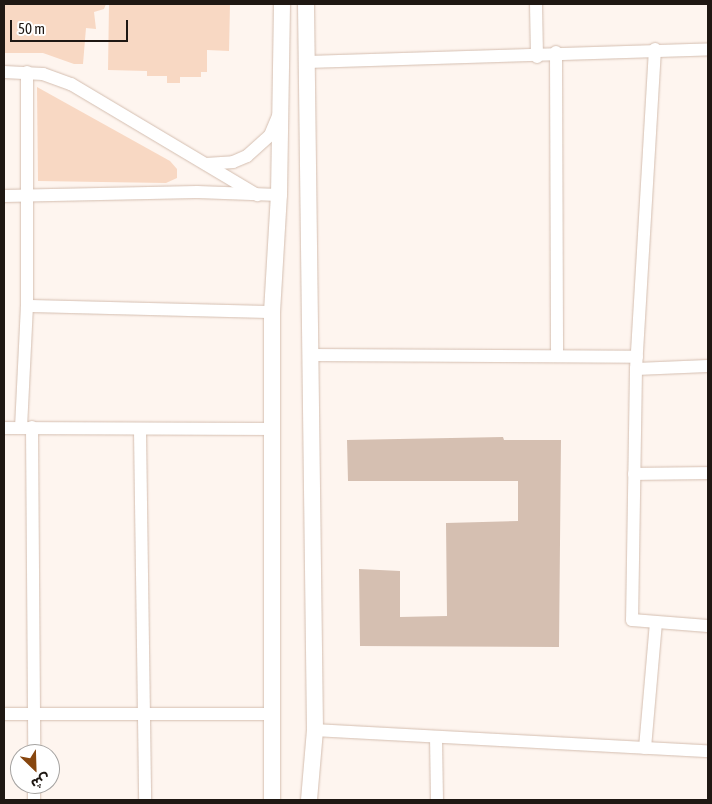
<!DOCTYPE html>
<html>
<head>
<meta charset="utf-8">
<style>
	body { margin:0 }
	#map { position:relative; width:712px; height:804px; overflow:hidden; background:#fef5ef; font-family:"Asap Condensed","Noto Sans Arabic",sans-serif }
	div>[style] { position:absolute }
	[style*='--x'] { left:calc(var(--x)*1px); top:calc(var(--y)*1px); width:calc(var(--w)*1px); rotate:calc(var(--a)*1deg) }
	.green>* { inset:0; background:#f8d8c3 }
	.building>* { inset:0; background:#d5bfb1 }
	.roads { filter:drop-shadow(0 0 1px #d4beb0) drop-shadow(0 0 1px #d4beb0) }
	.minor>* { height:12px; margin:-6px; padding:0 6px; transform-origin:6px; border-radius:6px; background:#fff }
	.tertiary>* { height:16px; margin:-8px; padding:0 8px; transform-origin:8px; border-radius:8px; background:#fff }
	span { translate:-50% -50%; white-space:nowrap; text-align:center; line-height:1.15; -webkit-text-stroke:4px #fff; paint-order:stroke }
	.frame { position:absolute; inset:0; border:5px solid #1f1813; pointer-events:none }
	.north { position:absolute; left:10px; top:744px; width:50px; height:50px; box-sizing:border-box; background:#fff; border:1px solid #a5a3a1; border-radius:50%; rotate:156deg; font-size:14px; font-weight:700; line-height:20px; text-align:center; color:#1f1813 }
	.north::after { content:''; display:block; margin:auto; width:18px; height:22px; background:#87460f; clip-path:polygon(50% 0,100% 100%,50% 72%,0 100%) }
	.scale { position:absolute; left:10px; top:20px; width:118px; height:22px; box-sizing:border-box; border:2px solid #1f1813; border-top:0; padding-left:6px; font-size:15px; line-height:18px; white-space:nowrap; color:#1f1813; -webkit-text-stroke:4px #fff; paint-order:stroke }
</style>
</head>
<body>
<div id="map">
	<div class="green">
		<i style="clip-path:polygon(4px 4px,106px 4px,104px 9px,94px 12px,96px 29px,86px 28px,83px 64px,74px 64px,43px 53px,4px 53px)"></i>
		<i style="clip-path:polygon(109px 4px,230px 4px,229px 51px,207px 50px,207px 72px,201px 72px,201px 77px,180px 77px,180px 83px,167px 83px,167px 76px,147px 76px,147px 71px,108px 70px)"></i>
		<i style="clip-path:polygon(37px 87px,170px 161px,177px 169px,177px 178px,166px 183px,38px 181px)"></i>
	</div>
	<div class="building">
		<i style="clip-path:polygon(503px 437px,504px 440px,561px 440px,559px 647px,360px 646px,359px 569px,400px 571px,400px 617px,447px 616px,446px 523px,518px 521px,518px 481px,348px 481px,347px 440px)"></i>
	</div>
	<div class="roads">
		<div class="minor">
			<i style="--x:536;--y:4;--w:53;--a:88.9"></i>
			<i style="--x:655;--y:49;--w:321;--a:93.4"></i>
			<i style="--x:636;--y:369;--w:251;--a:90.9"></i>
			<i style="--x:632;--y:620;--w:76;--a:4.5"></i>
			<i style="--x:556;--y:52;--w:303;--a:89.8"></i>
			<i style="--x:305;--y:62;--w:403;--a:-1.8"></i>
			<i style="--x:4;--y:72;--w:39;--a:3"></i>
			<i style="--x:43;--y:74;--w:30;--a:20"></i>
			<i style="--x:71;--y:84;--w:217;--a:30.8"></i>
			<i style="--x:206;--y:164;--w:27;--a:-4"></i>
			<i style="--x:233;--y:162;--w:15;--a:-23"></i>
			<i style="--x:247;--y:156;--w:31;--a:-42"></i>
			<i style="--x:270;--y:135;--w:21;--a:-67"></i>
			<i style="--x:4;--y:196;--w:193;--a:-1.2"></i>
			<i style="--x:197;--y:192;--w:82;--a:2.1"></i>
			<i style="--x:27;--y:306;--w:245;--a:1.4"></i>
			<i style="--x:309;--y:355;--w:328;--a:0.3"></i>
			<i style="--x:636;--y:369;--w:72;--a:-2.4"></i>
			<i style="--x:32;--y:427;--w:327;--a:89.6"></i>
			<i style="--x:4;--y:428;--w:268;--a:0.2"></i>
			<i style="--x:21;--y:428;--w:122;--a:-87.2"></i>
			<i style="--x:27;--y:306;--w:234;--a:-90"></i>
			<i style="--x:140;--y:431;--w:369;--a:89.2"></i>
			<i style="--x:634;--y:474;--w:74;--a:-0.8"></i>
			<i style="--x:4;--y:714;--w:268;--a:0"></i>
			<i style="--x:315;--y:730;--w:394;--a:3.1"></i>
			<i style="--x:436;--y:737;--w:63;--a:89.1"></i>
			<i style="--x:645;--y:748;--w:125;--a:-85"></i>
			<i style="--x:34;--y:800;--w:16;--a:-90"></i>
		</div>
		<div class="tertiary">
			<i style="--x:306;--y:4;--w:726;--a:89.29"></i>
			<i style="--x:315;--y:730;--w:70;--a:94.9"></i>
			<i style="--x:272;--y:800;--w:488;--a:-90"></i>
			<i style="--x:272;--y:312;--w:117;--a:-86.6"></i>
			<i style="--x:279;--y:195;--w:191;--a:-89.1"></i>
		</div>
	</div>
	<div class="frame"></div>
	<div class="north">ش</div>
	<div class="scale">50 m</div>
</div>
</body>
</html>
